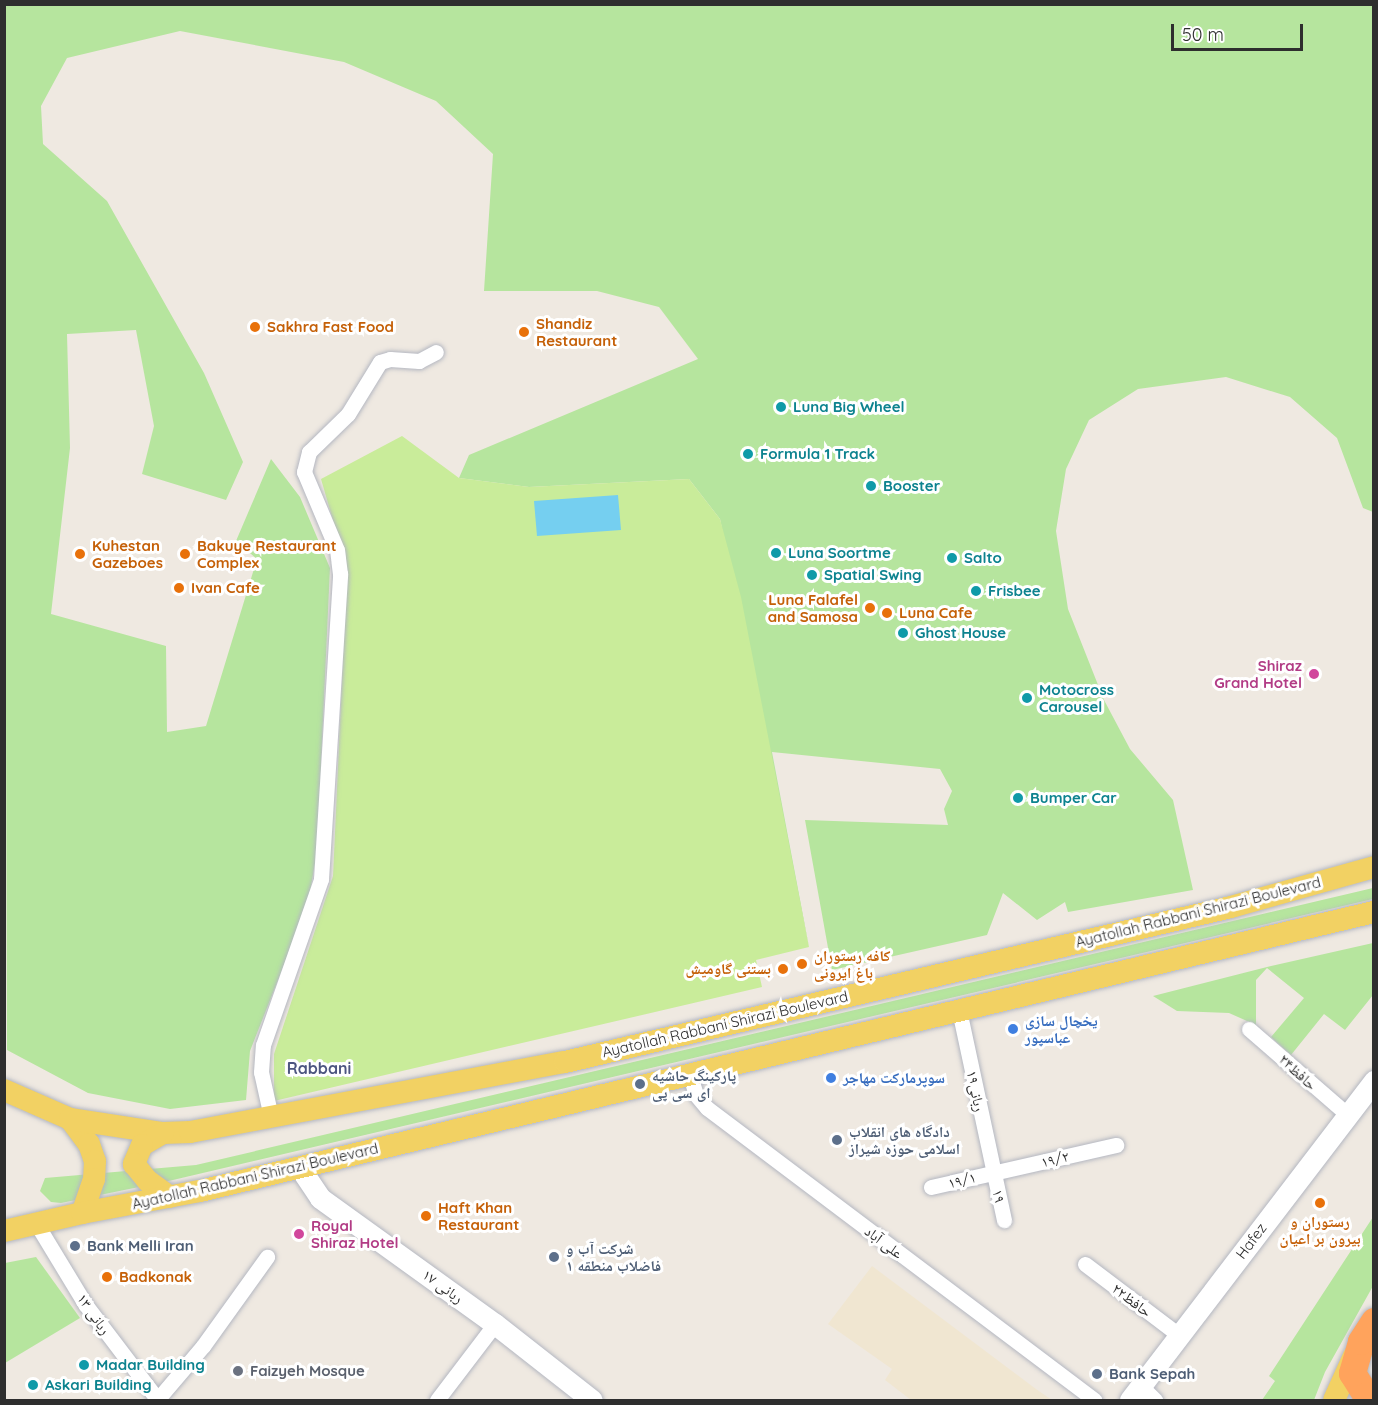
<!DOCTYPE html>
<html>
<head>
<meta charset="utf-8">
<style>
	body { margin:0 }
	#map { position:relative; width:1378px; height:1405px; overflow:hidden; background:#efe9e1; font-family:Quicksand,"Noto Naskh Arabic",sans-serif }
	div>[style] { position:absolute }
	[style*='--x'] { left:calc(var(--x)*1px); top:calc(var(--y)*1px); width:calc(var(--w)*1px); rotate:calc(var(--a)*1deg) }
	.education>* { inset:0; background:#f0e6d1 }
	.green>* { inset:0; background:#b6e59e }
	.pitch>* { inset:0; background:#c9ec9a }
	.water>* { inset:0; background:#75cff0 }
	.roads { filter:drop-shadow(0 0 2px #b4b7c1) drop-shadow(0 0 2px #b4b7c1) }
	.street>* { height:15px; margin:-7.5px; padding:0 7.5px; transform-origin:7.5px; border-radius:7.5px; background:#fff }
	.secondary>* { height:21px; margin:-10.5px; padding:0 10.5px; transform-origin:10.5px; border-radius:10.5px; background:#fff }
	.primary>* { height:22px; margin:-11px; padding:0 11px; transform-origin:11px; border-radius:11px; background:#f2d163 }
	.highway>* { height:27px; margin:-13.5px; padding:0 13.5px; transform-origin:13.5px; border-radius:13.5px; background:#ffa35c }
	.dots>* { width:16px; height:16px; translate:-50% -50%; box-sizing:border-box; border:3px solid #fff; border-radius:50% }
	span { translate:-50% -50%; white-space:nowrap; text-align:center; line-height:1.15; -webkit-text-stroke:6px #fff; paint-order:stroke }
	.food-label { font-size:15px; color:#c56008; font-weight:700 }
	.left { translate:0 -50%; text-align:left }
	.right { translate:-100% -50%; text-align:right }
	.culture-label { font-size:15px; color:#0d838f; font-weight:700 }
	.hotel-label { font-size:15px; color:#b23c85; font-weight:700 }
	.street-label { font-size:15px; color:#2e2e2e }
	.shop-label { font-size:15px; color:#366cbe; font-weight:700 }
	.service-label { font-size:15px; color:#4e5e75; font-weight:700 }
	.worship-label { font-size:15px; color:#5b616d; font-weight:700 }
	.neighbourhood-label { font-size:16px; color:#4d5680; font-weight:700 }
	.frame { position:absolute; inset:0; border:6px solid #2e2e2e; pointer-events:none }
	.scale { position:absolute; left:1171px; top:24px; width:132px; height:27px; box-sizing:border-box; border:3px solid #2e2e2e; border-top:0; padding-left:8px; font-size:18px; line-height:21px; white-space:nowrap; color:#2e2e2e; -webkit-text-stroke:4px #fff; paint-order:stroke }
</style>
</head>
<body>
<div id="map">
	<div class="education">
		<i style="clip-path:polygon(872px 1266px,1036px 1389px,1052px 1400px,911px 1400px,885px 1380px,892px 1369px,828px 1324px)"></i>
	</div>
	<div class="green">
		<i style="clip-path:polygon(4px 5px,1373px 5px,1373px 512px,1363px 508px,1337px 438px,1290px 397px,1226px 377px,1138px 389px,1089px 420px,1066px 469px,1056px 531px,1068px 609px,1104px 700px,1130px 749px,1173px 800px,1193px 890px,1068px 912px,1065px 902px,1037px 920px,1003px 893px,987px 935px,832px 970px,805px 820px,948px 825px,944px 809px,952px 791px,940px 769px,772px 752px,809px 947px,720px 519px,689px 479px,529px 487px,459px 478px,469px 455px,698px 359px,659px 307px,597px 291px,484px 291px,493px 154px,436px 101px,344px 62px,180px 31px,67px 58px,41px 106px,43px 144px,107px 201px,204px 373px,243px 462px,226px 500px,142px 474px,154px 426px,136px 330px,67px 334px,70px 448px,51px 614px,166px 646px,167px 732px,206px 726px,257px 559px,236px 541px,271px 459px,300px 497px,330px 568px,317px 851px,308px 904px,250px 1051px,246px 1100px,170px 1109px,88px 1093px,7px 1050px)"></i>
		<i style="clip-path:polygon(1373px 888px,1373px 899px,173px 1180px,61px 1203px,51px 1202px,40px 1191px,45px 1178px,196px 1165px)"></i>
		<i style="clip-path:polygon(1373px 943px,1373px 995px,1345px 1030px,1324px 1014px,1291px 1055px,1271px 1037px,1304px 998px,1267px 968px,1256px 980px,1256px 1025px,1229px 1013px,1177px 1011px,1153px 996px,1267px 967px)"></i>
		<i style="clip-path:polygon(1373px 1217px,1373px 1286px,1325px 1372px,1314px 1400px,1262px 1400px,1275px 1381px,1269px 1376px)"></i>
		<i style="clip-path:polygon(36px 1257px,80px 1318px,5px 1363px,5px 1263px)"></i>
	</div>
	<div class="pitch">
		<i style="clip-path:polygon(402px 436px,459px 478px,529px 487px,689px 479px,720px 519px,741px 597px,809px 947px,756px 960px,762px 987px,274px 1101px,274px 1054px,333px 876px,347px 569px,321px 479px)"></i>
	</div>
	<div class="water">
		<i style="clip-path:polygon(618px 495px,621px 530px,537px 536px,534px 501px)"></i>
	</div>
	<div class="roads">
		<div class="street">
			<i style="--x:959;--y:1010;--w:215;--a:77.9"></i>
			<i style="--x:1249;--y:1029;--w:131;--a:41"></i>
			<i style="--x:689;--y:1072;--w:24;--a:73"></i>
			<i style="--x:696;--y:1095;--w:17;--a:50"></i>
			<i style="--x:707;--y:1108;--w:485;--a:37"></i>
			<i style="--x:271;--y:1117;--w:46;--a:-102.5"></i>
			<i style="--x:261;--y:1072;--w:27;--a:-86"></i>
			<i style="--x:263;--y:1045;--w:176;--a:-70.7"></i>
			<i style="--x:321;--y:879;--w:306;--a:-86.4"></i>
			<i style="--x:340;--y:574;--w:24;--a:-97"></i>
			<i style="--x:337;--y:550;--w:85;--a:-112.9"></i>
			<i style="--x:304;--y:472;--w:21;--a:-76"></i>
			<i style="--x:309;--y:452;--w:54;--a:-44.3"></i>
			<i style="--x:348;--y:414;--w:61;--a:-58.4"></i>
			<i style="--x:380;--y:362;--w:10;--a:-17"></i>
			<i style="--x:390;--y:359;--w:29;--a:4"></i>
			<i style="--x:419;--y:361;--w:19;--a:-28"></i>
			<i style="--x:931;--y:1187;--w:190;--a:-12.8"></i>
			<i style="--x:36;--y:1223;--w:95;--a:58.8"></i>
			<i style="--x:85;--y:1304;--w:121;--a:52.8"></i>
			<i style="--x:1085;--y:1264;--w:118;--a:37.1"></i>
			<i style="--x:1141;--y:1386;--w:20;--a:45"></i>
			<i style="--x:157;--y:1400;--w:71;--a:-49.6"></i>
			<i style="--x:203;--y:1346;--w:110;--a:-54.3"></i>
			<i style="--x:437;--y:1400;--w:96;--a:-52.7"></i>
		</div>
		<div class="secondary">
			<i style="--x:300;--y:1168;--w:36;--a:56"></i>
			<i style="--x:320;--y:1198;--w:216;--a:35.8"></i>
			<i style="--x:495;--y:1324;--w:123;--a:38.1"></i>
			<i style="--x:1130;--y:1400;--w:402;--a:-52.6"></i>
		</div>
		<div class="primary">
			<i style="--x:4;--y:1090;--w:72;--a:23.7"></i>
			<i style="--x:70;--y:1119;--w:31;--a:53"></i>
			<i style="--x:89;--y:1144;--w:18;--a:71"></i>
			<i style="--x:95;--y:1161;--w:18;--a:93"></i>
			<i style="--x:94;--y:1179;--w:36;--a:109"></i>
			<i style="--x:82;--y:1213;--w:80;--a:167"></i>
			<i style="--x:70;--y:1119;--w:94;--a:8.6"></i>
			<i style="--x:163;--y:1133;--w:27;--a:-2"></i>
			<i style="--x:190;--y:1132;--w:381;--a:-10.6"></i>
			<i style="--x:565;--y:1062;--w:684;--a:-13.1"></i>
			<i style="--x:1231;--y:907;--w:148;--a:-15.6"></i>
			<i style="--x:163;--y:1133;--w:24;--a:150"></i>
			<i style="--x:142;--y:1145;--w:21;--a:113"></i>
			<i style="--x:134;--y:1164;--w:22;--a:51"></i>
			<i style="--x:148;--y:1181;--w:27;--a:36"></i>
			<i style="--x:82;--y:1213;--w:120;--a:-10.6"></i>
			<i style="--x:200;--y:1191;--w:1207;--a:-13.37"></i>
			<i style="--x:1334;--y:1400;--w:48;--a:-65.6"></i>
		</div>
		<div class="highway">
			<i style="--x:1369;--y:1400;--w:32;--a:-122"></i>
			<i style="--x:1352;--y:1373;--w:33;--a:-74"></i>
			<i style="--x:1361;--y:1341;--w:24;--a:-57"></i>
		</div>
	</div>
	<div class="dots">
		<i style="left:255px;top:327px;background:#e8710a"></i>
		<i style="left:524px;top:332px;background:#e8710a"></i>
		<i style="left:781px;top:407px;background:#0f9aa8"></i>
		<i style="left:748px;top:454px;background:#0f9aa8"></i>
		<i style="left:871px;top:486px;background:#0f9aa8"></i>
		<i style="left:776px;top:553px;background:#0f9aa8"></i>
		<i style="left:80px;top:554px;background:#e8710a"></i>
		<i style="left:185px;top:554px;background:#e8710a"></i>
		<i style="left:952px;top:558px;background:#0f9aa8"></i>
		<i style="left:812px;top:575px;background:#0f9aa8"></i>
		<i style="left:179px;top:588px;background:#e8710a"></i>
		<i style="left:976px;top:591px;background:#0f9aa8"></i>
		<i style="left:870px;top:608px;background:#e8710a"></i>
		<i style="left:887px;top:613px;background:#e8710a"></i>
		<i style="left:903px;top:633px;background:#0f9aa8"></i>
		<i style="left:1314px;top:674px;background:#d1479c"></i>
		<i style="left:1027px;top:698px;background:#0f9aa8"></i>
		<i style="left:1018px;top:798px;background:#0f9aa8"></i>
		<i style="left:802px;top:964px;background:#e8710a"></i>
		<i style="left:783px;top:969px;background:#e8710a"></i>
		<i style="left:1013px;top:1029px;background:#3f7fe0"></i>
		<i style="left:831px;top:1078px;background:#3f7fe0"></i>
		<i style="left:640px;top:1084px;background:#5c6f8a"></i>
		<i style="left:837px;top:1140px;background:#5c6f8a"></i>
		<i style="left:1320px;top:1203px;background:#e8710a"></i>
		<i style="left:426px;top:1216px;background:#e8710a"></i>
		<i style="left:299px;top:1234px;background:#d1479c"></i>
		<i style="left:75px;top:1246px;background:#5c6f8a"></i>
		<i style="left:554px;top:1257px;background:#5c6f8a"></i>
		<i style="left:107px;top:1277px;background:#e8710a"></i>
		<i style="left:84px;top:1365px;background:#0f9aa8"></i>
		<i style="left:238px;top:1371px;background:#6b7280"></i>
		<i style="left:1097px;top:1374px;background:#5c6f8a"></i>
		<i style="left:33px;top:1385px;background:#0f9aa8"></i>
	</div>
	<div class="food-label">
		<span class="left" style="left:536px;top:332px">Shandiz<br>Restaurant</span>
		<span class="left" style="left:267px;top:327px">Sakhra Fast Food</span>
		<span class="left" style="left:92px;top:554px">Kuhestan<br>Gazeboes</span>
		<span class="left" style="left:197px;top:554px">Bakuye Restaurant<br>Complex</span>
		<span class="left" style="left:191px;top:588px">Ivan Cafe</span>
		<span class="right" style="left:858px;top:608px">Luna Falafel<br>and Samosa</span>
		<span class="left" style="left:899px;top:613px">Luna Cafe</span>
		<span class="left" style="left:814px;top:964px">کافه رستوران<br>باغ ایرونی</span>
		<span class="right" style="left:771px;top:969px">بستنی گاومیش</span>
		<span class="left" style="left:438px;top:1216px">Haft Khan<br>Restaurant</span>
		<span style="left:1320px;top:1230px">رستوران و<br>بیرون بر اعيان</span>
		<span class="left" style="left:119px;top:1277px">Badkonak</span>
	</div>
	<div class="culture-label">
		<span class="left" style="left:793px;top:407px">Luna Big Wheel</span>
		<span class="left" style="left:760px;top:454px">Formula 1 Track</span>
		<span class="left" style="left:883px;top:486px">Booster</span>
		<span class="left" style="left:788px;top:553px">Luna Soortme</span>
		<span class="left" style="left:964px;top:558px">Salto</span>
		<span class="left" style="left:824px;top:575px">Spatial Swing</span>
		<span class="left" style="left:988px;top:591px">Frisbee</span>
		<span class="left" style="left:915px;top:633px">Ghost House</span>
		<span class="left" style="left:1039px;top:698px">Motocross<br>Carousel</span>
		<span class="left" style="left:1030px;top:798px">Bumper Car</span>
		<span class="left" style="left:96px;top:1365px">Madar Building</span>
		<span class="left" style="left:45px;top:1385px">Askari Building</span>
	</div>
	<div class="hotel-label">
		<span class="right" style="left:1302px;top:674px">Shiraz<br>Grand Hotel</span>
		<span class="left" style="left:311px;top:1234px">Royal<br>Shiraz Hotel</span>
	</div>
	<div class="street-label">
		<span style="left:1198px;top:912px;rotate:-14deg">Ayatollah Rabbani Shirazi Boulevard</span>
		<span style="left:725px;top:1024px;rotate:-13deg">Ayatollah Rabbani Shirazi Boulevard</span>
		<span style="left:1298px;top:1072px;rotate:42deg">حافظ۲۴</span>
		<span style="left:976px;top:1091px;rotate:78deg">ربانی۱۹</span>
		<span style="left:1055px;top:1159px;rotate:-13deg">۱۹/۲</span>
		<span style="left:255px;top:1176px;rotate:-13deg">Ayatollah Rabbani Shirazi Boulevard</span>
		<span style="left:962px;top:1180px;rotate:-13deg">۱۹/۱</span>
		<span style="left:999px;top:1196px;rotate:79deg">۱۹</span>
		<span style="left:1251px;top:1241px;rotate:-53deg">Hafez</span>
		<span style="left:884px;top:1242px;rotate:37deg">علی آباد</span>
		<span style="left:443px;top:1286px;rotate:36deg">ربانی ۱۷</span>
		<span style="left:1132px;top:1300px;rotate:37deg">حافظ۲۲</span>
		<span style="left:94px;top:1314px;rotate:55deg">ربانی ۱۳</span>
	</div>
	<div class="shop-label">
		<span class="left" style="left:1025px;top:1029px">یخچال سازی<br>عباسپور</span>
		<span class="left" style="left:843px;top:1078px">سوپرمارکت مهاجر</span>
	</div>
	<div class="service-label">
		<span class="left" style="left:652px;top:1084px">پارکینگ حاشیه<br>ای سی پی</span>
		<span class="left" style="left:849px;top:1140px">دادگاه های انقلاب<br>اسلامی حوزه شیراز</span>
		<span class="left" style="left:87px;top:1246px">Bank Melli Iran</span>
		<span class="left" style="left:566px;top:1257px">شرکت آب و<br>فاضلاب منطقه ۱</span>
		<span class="left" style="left:1109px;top:1374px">Bank Sepah</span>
	</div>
	<div class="worship-label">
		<span class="left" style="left:250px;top:1371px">Faizyeh Mosque</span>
	</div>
	<div class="neighbourhood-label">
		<span style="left:319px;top:1068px">Rabbani</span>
	</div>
	<div class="frame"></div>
	<div class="scale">50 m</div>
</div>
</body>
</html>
